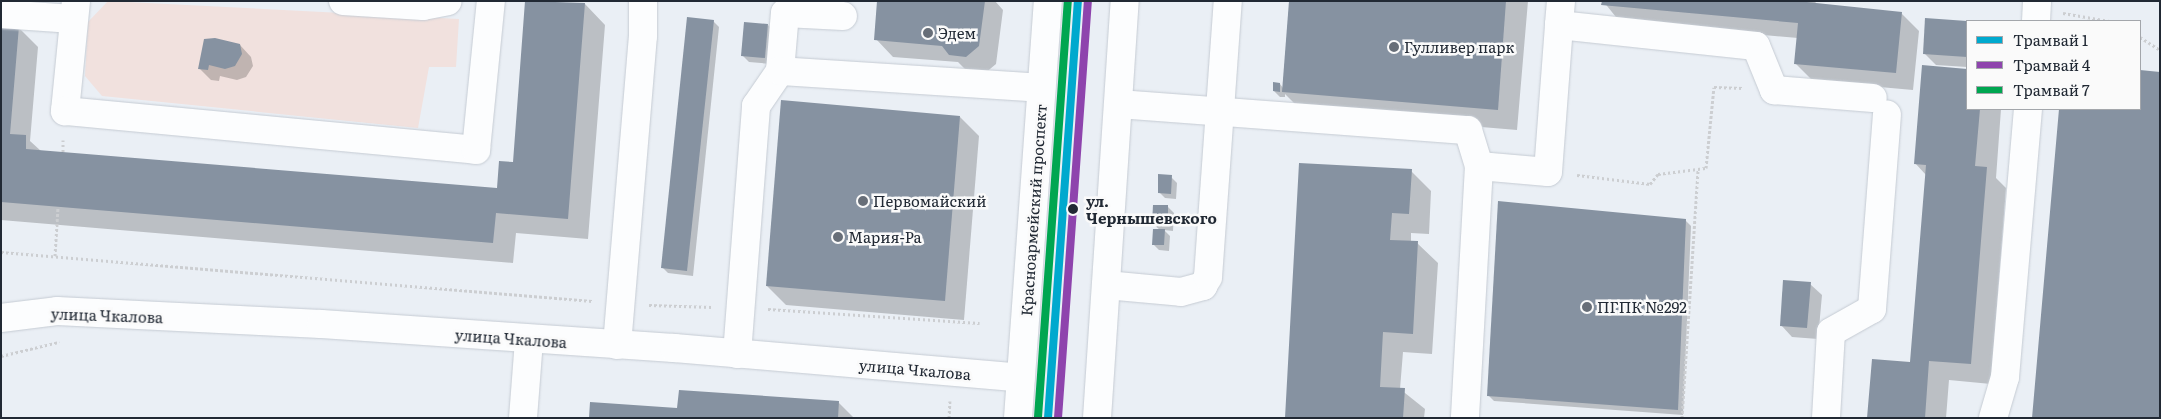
<!DOCTYPE html>
<html>
<head>
<meta charset="utf-8">
<style>
	body { margin:0 }
	#map { position:relative; width:2161px; height:419px; overflow:hidden; background:#eaeff5; font-family:Literata,serif }
	div>[style] { position:absolute }
	[style*='--x'] { left:calc(var(--x)*1px); top:calc(var(--y)*1px); width:calc(var(--w)*1px); rotate:calc(var(--a)*1deg) }
	.green>* { inset:0; background:#f1e1de }
	.shadow>* { inset:0; background:#0003 }
	.building>* { inset:0; background:#8692a1 }
	.path>* { height:3px; margin-top:-1.5px; transform-origin:0; background:repeating-linear-gradient(90deg,#ccced1 0 2.5px,transparent 0 5px) }
	.roads { filter:drop-shadow(0 0 1px #c5cbd3) drop-shadow(0 0 1px #c5cbd3) }
	.minor>* { height:28px; margin:-14px; padding:0 14px; transform-origin:14px; border-radius:14px; background:#fcfdfe }
	.major>* { height:28px; margin:-14px; padding:0 14px; transform-origin:14px; border-radius:14px; background:#fcfdfe }
	.tram-1>* { height:8px; margin:-4px; padding:0 4px; transform-origin:4px; border-radius:4px; background:#00a9ce }
	.tram-2>* { height:8px; margin:-4px; padding:0 4px; transform-origin:4px; border-radius:4px; background:#8e44ad }
	.tram-3>* { height:8px; margin:-4px; padding:0 4px; transform-origin:4px; border-radius:4px; background:#00a651 }
	.dots>* { width:14px; height:14px; translate:-50% -50%; box-sizing:border-box; border:2px solid #fafafa; border-radius:50% }
	span { translate:-50% -50%; white-space:nowrap; text-align:center; line-height:1.15; -webkit-text-stroke:5px #fafafa; paint-order:stroke }
	.poi-label { font-size:15px; color:#212934 }
	.left { translate:0 -50%; text-align:left }
	.stop-label { font-size:15px; color:#212934; font-weight:700 }
	.street-label { font-size:15px; color:#212934 }
	.frame { position:absolute; inset:0; border:2px solid #212934; pointer-events:none }
	.legend { position:absolute; left:1966px; top:20px; width:175px; height:90px; box-sizing:border-box; background:#fafafa; border:1px solid #a3a6ab; margin:0; padding:6px 9px; list-style:none; font-size:15px; color:#212934 }
	.legend li { display:flex; align-items:center; gap:10px; height:25px }
	.legend b { width:25px; border:1px solid #a3a6ab }
</style>
</head>
<body>
<div id="map">
	<div class="green">
		<i style="clip-path:polygon(108px 1px,459px 19px,456px 67px,429px 67px,418px 128px,102px 96px,85px 76px,88px 22px)"></i>
	</div>
	<div class="shadow">
		<i style="clip-path:polygon(1px 1px,18px 27px,38px 47px,30px 141px,41px 151px,498px 189px,514px 164px,526px 1px,585px 4px,605px 25px,588px 239px,516px 233px,513px 263px,1px 220px)"></i>
		<i style="clip-path:polygon(879px 1px,995px 1px,1003px 10px,996px 64px,984px 74px,968px 72px,958px 62px,893px 57px,876px 39px)"></i>
		<i style="clip-path:polygon(1290px 1px,1528px 1px,1517px 130px,1303px 112px,1285px 94px,1285px 97px,1280px 97px,1274px 91px,1280px 84px,1283px 88px)"></i>
		<i style="clip-path:polygon(1603px 1px,1816px 1px,1815px 5px,1901px 13px,1919px 31px,1913px 90px,1813px 81px,1795px 63px,1798px 38px,1620px 22px)"></i>
		<i style="clip-path:polygon(1926px 20px,1967px 22px,1967px 67px,1936px 65px,1924px 53px)"></i>
		<i style="clip-path:polygon(713px 21px,719px 27px,693px 276px,668px 273px,662px 267px)"></i>
		<i style="clip-path:polygon(768px 25px,774px 31px,771px 64px,749px 62px,743px 56px)"></i>
		<i style="clip-path:polygon(240px 45px,251px 57px,253px 66px,246px 77px,237px 80px,220px 76px,219px 81px,211px 80px,200px 69px)"></i>
		<i style="clip-path:polygon(1923px 66px,1967px 70px,1967px 109px,2001px 109px,1996px 178px,2006px 188px,1991px 384px,1949px 380px,1946px 418px,1868px 418px,1912px 364px,1926px 175px,1915px 163px)"></i>
		<i style="clip-path:polygon(2140px 72px,2160px 73px,2034px 418px,2061px 109px,2140px 109px)"></i>
		<i style="clip-path:polygon(960px 117px,979px 136px,964px 320px,786px 305px,767px 286px)"></i>
		<i style="clip-path:polygon(1411px 171px,1431px 191px,1429px 234px,1411px 233px,1411px 242px,1417px 243px,1438px 263px,1432px 354px,1403px 352px,1400px 389px,1425px 409px,1424px 418px,1286px 418px)"></i>
		<i style="clip-path:polygon(1171px 177px,1177px 183px,1176px 199px,1165px 198px,1159px 192px)"></i>
		<i style="clip-path:polygon(1168px 207px,1174px 213px,1173px 231px,1164px 230px,1170px 236px,1169px 251px,1159px 250px,1153px 244px,1160px 230px,1153px 224px)"></i>
		<i style="clip-path:polygon(1685px 220px,1691px 226px,1683px 415px,1494px 401px,1488px 395px)"></i>
		<i style="clip-path:polygon(1810px 284px,1822px 295px,1818px 339px,1792px 337px,1781px 325px)"></i>
		<i style="clip-path:polygon(838px 402px,854px 418px,590px 418px,678px 410px)"></i>
	</div>
	<div class="building">
		<i style="clip-path:polygon(525px 1px,585px 3px,568px 219px,496px 213px,493px 243px,1px 202px,1px 24px,19px 26px,10px 134px,26px 135px,26px 149px,497px 188px,499px 161px,513px 162px)"></i>
		<i style="clip-path:polygon(877px 1px,985px 1px,979px 46px,966px 57px,949px 55px,942px 46px,874px 40px)"></i>
		<i style="clip-path:polygon(1289px 1px,1506px 1px,1498px 110px,1282px 92px)"></i>
		<i style="clip-path:polygon(1602px 1px,1797px 1px,1902px 12px,1896px 73px,1794px 64px,1798px 23px,1601px 5px)"></i>
		<i style="clip-path:polygon(687px 17px,714px 20px,687px 271px,661px 268px)"></i>
		<i style="clip-path:polygon(1925px 18px,1967px 21px,1967px 57px,1923px 54px)"></i>
		<i style="clip-path:polygon(744px 22px,768px 24px,765px 58px,741px 56px)"></i>
		<i style="clip-path:polygon(215px 38px,240px 44px,242px 54px,235px 66px,225px 69px,209px 65px,208px 70px,198px 69px,204px 39px)"></i>
		<i style="clip-path:polygon(1922px 65px,1967px 69px,1967px 109px,1980px 109px,1975px 166px,1987px 167px,1971px 364px,1929px 361px,1925px 418px,1867px 418px,1872px 359px,1910px 362px,1926px 165px,1914px 164px)"></i>
		<i style="clip-path:polygon(2140px 70px,2160px 72px,2160px 418px,2032px 418px,2059px 109px,2140px 109px)"></i>
		<i style="clip-path:polygon(1273px 82px,1280px 83px,1280px 92px,1273px 91px)"></i>
		<i style="clip-path:polygon(781px 100px,960px 116px,945px 301px,766px 286px)"></i>
		<i style="clip-path:polygon(1299px 163px,1412px 169px,1409px 214px,1392px 213px,1390px 240px,1418px 241px,1413px 334px,1383px 332px,1380px 387px,1405px 388px,1403px 418px,1285px 418px)"></i>
		<i style="clip-path:polygon(1158px 174px,1172px 175px,1171px 194px,1158px 193px)"></i>
		<i style="clip-path:polygon(1498px 201px,1686px 219px,1678px 410px,1487px 396px)"></i>
		<i style="clip-path:polygon(1153px 205px,1168px 205px,1168px 225px,1152px 224px)"></i>
		<i style="clip-path:polygon(1153px 229px,1165px 229px,1164px 245px,1152px 245px)"></i>
		<i style="clip-path:polygon(1783px 280px,1811px 282px,1807px 328px,1780px 326px)"></i>
		<i style="clip-path:polygon(679px 390px,839px 401px,838px 418px,589px 418px,590px 402px,677px 408px)"></i>
	</div>
	<div class="path">
		<i style="--x:2063;--y:13;--w:47;--a:9.9"></i>
		<i style="--x:2140;--y:37;--w:24;--a:33"></i>
		<i style="--x:63;--y:152;--w:12;--a:-90"></i>
		<i style="--x:1577;--y:175;--w:74;--a:7"></i>
		<i style="--x:1650;--y:184;--w:13;--a:-51"></i>
		<i style="--x:1658;--y:174;--w:48;--a:-7.1"></i>
		<i style="--x:1706;--y:168;--w:81;--a:-84.4"></i>
		<i style="--x:1714;--y:87;--w:29;--a:2"></i>
		<i style="--x:1;--y:252;--w:593;--a:4.74"></i>
		<i style="--x:55;--y:256;--w:49;--a:-86.5"></i>
		<i style="--x:649;--y:305;--w:63;--a:1.8"></i>
		<i style="--x:768;--y:309;--w:212;--a:3.8"></i>
		<i style="--x:1;--y:356;--w:60;--a:-13.6"></i>
		<i style="--x:949;--y:418;--w:17;--a:-87"></i>
		<i style="--x:1682;--y:418;--w:248;--a:-86.3"></i>
	</div>
	<div class="roads">
		<div class="minor">
			<i style="--x:76;--y:1;--w:111;--a:95.7"></i>
			<i style="--x:65;--y:111;--w:413;--a:5.4"></i>
			<i style="--x:476;--y:150;--w:150;--a:-84.3"></i>
			<i style="--x:343;--y:1;--w:80;--a:3.6"></i>
			<i style="--x:423;--y:6;--w:25;--a:-11"></i>
			<i style="--x:1561;--y:1;--w:24;--a:95"></i>
			<i style="--x:1559;--y:25;--w:198;--a:6.1"></i>
			<i style="--x:1756;--y:46;--w:48;--a:67.8"></i>
			<i style="--x:1774;--y:90;--w:99;--a:4.6"></i>
			<i style="--x:1;--y:14;--w:72;--a:4"></i>
			<i style="--x:2036;--y:21;--w:20;--a:-87"></i>
			<i style="--x:780;--y:71;--w:58;--a:-85.1"></i>
			<i style="--x:785;--y:13;--w:58;--a:3"></i>
			<i style="--x:1119;--y:104;--w:350;--a:4.3"></i>
			<i style="--x:1468;--y:130;--w:38;--a:73"></i>
			<i style="--x:1479;--y:166;--w:252;--a:93.2"></i>
			<i style="--x:1479;--y:166;--w:69;--a:5"></i>
			<i style="--x:1548;--y:172;--w:147;--a:-85.7"></i>
			<i style="--x:1106;--y:285;--w:75;--a:5.3"></i>
			<i style="--x:1181;--y:292;--w:23;--a:-15"></i>
			<i style="--x:1203;--y:286;--w:10;--a:-61"></i>
			<i style="--x:1208;--y:277;--w:277;--a:-85.9"></i>
			<i style="--x:1;--y:318;--w:56;--a:-7.1"></i>
			<i style="--x:57;--y:311;--w:264;--a:2.8"></i>
			<i style="--x:321;--y:324;--w:354;--a:3.9"></i>
			<i style="--x:674;--y:348;--w:348;--a:4.9"></i>
			<i style="--x:617;--y:345;--w:310;--a:-85.2"></i>
			<i style="--x:643;--y:36;--w:35;--a:-90"></i>
			<i style="--x:737;--y:354;--w:249;--a:-85.6"></i>
			<i style="--x:756;--y:106;--w:42;--a:-55.6"></i>
			<i style="--x:780;--y:71;--w:262;--a:3.7"></i>
			<i style="--x:523;--y:418;--w:78;--a:-85.6"></i>
			<i style="--x:1826;--y:418;--w:86;--a:-86.7"></i>
			<i style="--x:1831;--y:332;--w:47;--a:-29.3"></i>
			<i style="--x:1872;--y:309;--w:195;--a:-85.6"></i>
			<i style="--x:1993;--y:418;--w:43;--a:-73.7"></i>
			<i style="--x:2005;--y:377;--w:269;--a:-85.1"></i>
		</div>
		<div class="major">
			<i style="--x:1018;--y:418;--w:418;--a:-85.9"></i>
			<i style="--x:1097;--y:418;--w:418;--a:-86.2"></i>
		</div>
	</div>
	<div class="tram-1">
		<i style="--x:1048;--y:418;--w:418;--a:-85.9"></i>
	</div>
	<div class="tram-2">
		<i style="--x:1058;--y:418;--w:417;--a:-85.9"></i>
	</div>
	<div class="tram-3">
		<i style="--x:1038;--y:417;--w:417;--a:-85.9"></i>
	</div>
	<div class="dots">
		<i style="left:928px;top:33px;background:#676e78"></i>
		<i style="left:1394px;top:47px;background:#676e78"></i>
		<i style="left:863px;top:201px;background:#676e78"></i>
		<i style="left:1073px;top:209px;background:#212934"></i>
		<i style="left:838px;top:237px;background:#676e78"></i>
		<i style="left:1587px;top:307px;background:#676e78"></i>
	</div>
	<div class="poi-label">
		<span class="left" style="left:938px;top:33px">Эдем</span>
		<span class="left" style="left:1404px;top:47px">Гулливер парк</span>
		<span class="left" style="left:873px;top:201px">Первомайский</span>
		<span class="left" style="left:848px;top:237px">Мария-Ра</span>
		<span class="left" style="left:1597px;top:307px">ПГПК №292</span>
	</div>
	<div class="stop-label">
		<span class="left" style="left:1086px;top:209px">ул.<br>Чернышевского</span>
	</div>
	<div class="street-label">
		<span style="left:1033px;top:210px;rotate:-86deg">Красноармейский проспект</span>
		<span style="left:107px;top:315px;rotate:2deg">улица Чкалова</span>
		<span style="left:511px;top:338px;rotate:4deg">улица Чкалова</span>
		<span style="left:915px;top:369px;rotate:5deg">улица Чкалова</span>
	</div>
	<div class="frame"></div>
	<ul class="legend">
	<li><b style="height:6px;background:#00a9ce"></b>Трамвай 1</li>
	<li><b style="height:6px;background:#8e44ad"></b>Трамвай 4</li>
	<li><b style="height:6px;background:#00a651"></b>Трамвай 7</li>
	</ul>
</div>
</body>
</html>
